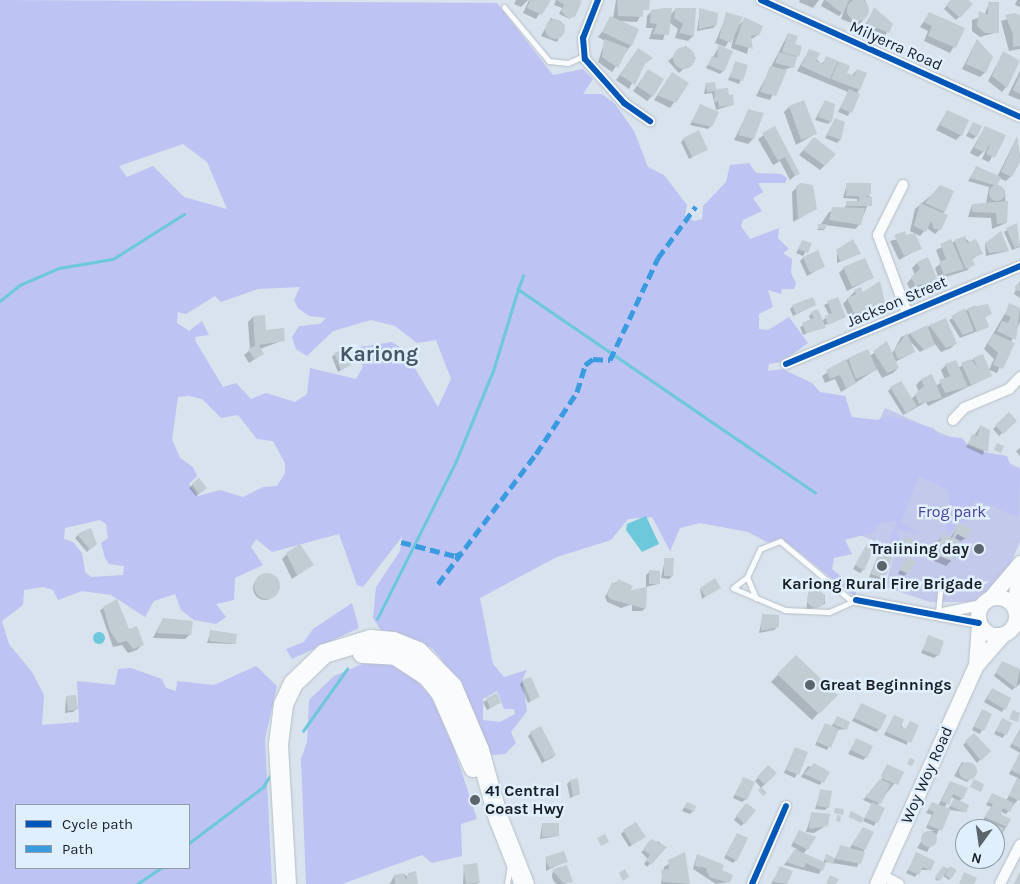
<!DOCTYPE html>
<html>
<head>
<meta charset="utf-8">
<style>
	body { margin:0 }
	#map { position:relative; width:1020px; height:884px; overflow:hidden; background:#d8e3ed; font-family:Karla,sans-serif }
	div>[style] { position:absolute }
	[style*='--x'] { left:calc(var(--x)*1px); top:calc(var(--y)*1px); width:calc(var(--w)*1px); rotate:calc(var(--a)*1deg) }
	.green>* { inset:0; background:#c3c9eb }
	.forest>* { inset:0; background:#bdc3f2 }
	.water>* { inset:0; background:#6cc8da }
	.round { border-radius:50% }
	.shadow>* { inset:0; background:#0003 }
	.stream>* { height:2.5px; margin:-1.25px; padding:0 1.25px; transform-origin:1.25px; border-radius:1.25px; background:#6cc8da }
	.building>* { inset:0; background:#c2ccd3 }
	.roads { filter:drop-shadow(0 0 1px #b6bfc7) drop-shadow(0 0 1px #b6bfc7) }
	.lane>* { height:5px; margin:-2.5px; padding:0 2.5px; transform-origin:2.5px; border-radius:2.5px; background:#f9fbfc }
	.street>* { height:10px; margin:-5px; padding:0 5px; transform-origin:5px; border-radius:5px; background:#f9fbfc }
	.secondary>* { height:15px; margin:-7.5px; padding:0 7.5px; transform-origin:7.5px; border-radius:7.5px; background:#f9fbfc }
	.secondary>.ring { margin:-7.5px; padding:0; box-sizing:content-box; background:none; border:15px solid #f9fbfc; border-radius:50% }
	.highway>* { height:19px; margin:-9.5px; padding:0 9.5px; transform-origin:9.5px; border-radius:9.5px; background:#f9fbfc }
	.quiet>* { height:5px; margin-top:-2.5px; transform-origin:0; background:repeating-linear-gradient(90deg,#3b9be0 0 10px,transparent 0 15px) }
	.cycleway>* { height:6px; margin:-3px; padding:0 3px; transform-origin:3px; border-radius:3px; background:#0057b8 }
	.dots>* { width:14px; height:14px; translate:-50% -50%; box-sizing:border-box; border:2px solid #e0effe; border-radius:50% }
	span { translate:-50% -50%; white-space:nowrap; text-align:center; line-height:1.15; -webkit-text-stroke:5px #e0effe; paint-order:stroke }
	.street-label { font-size:16px; color:#181f25 }
	.park-label { font-size:16px; color:#483f9a }
	.poi-label { font-size:16px; color:#181f25; font-weight:700 }
	.right { translate:-100% -50%; text-align:right }
	.left { translate:0 -50%; text-align:left }
	.district-label { font-size:21px; color:#455665; font-weight:700 }
	.legend { position:absolute; left:15px; top:804px; width:175px; height:65px; box-sizing:border-box; background:#e0effe; border:1px solid #909ca7; margin:0; padding:6px 9px; list-style:none; font-size:15px; color:#181f25 }
	.legend li { display:flex; align-items:center; gap:10px; height:25px }
	.legend b { width:25px; border:1px solid #909ca7 }
	.north { position:absolute; left:955px; top:819px; width:50px; height:50px; box-sizing:border-box; background:#e0effe; border:1px solid #909ca7; border-radius:50%; rotate:194deg; font-size:14px; font-weight:700; line-height:20px; text-align:center; color:#181f25 }
	.north::after { content:''; display:block; margin:auto; width:18px; height:22px; background:#5b646b; clip-path:polygon(50% 0,100% 100%,50% 72%,0 100%) }
</style>
</head>
<body>
<div id="map">
	<div class="green">
		<i style="clip-path:polygon(885px 408px,1020px 468px,1020px 542px,1005px 576px,977px 602px,930px 602px,885px 587px,895px 550px,858px 534px,868px 445px)"></i>
	</div>
	<div class="forest">
		<i style="clip-path:polygon(evenodd,0 0,497px 3px,553px 75px,583px 69px,593px 79px,583px 94px,602px 94px,615px 104px,634px 131px,648px 167px,664px 175px,687px 205px,685px 216px,694px 221px,702px 219px,703px 206px,726px 182px,730px 165px,749px 163px,756px 173px,781px 174px,787px 178px,785px 183px,758px 183px,763px 192px,753px 198px,762px 211px,743px 220px,741px 226px,750px 239px,779px 228px,778px 238px,789px 249px,783px 253px,792px 259px,791px 273px,796px 283px,794px 289px,782px 289px,781px 294px,768px 290px,773px 307px,759px 314px,759px 329px,768px 330px,789px 317px,808px 343px,782px 362px,769px 364px,768px 371px,782px 369px,812px 383px,820px 392px,845px 396px,852px 417px,877px 420px,890px 416px,933px 428px,939px 436px,962px 438px,972px 450px,1007px 456px,1011px 466px,1020px 470px,1018px 517px,975px 499px,967px 522px,957px 523px,949px 535px,941px 519px,950px 507px,948px 490px,919px 476px,901px 522px,920px 534px,898px 529px,899px 548px,889px 541px,897px 521px,882px 522px,871px 533px,845px 540px,852px 554px,834px 558px,832px 569px,857px 590px,855px 597px,785px 541px,767px 542px,748px 532px,700px 523px,680px 528px,670px 551px,652px 517px,628px 519px,611px 540px,557px 557px,480px 598px,493px 664px,504px 677px,527px 670px,522px 680px,527px 711px,511px 732px,516px 743px,505px 754px,493px 755px,488px 753px,457px 683px,439px 656px,432px 648px,380px 629px,373px 618px,376px 587px,400px 551px,402px 537px,363px 587px,357px 585px,339px 534px,272px 552px,256px 539px,251px 547px,263px 565px,235px 578px,234px 600px,216px 604px,226px 617px,216px 624px,194px 620px,181px 610px,175px 594px,154px 601px,145px 617px,111px 595px,82px 591px,58px 600px,53px 590px,43px 587px,24px 590px,23px 605px,2px 621px,9px 644px,32px 672px,44px 695px,42px 725px,79px 722px,77px 681px,115px 685px,118px 669px,131px 668px,162px 679px,166px 688px,176px 691px,177px 681px,214px 685px,256px 666px,277px 686px,265px 739px,272px 884px,0 884px,0 0,183px 144px,207px 162px,227px 209px,184px 197px,153px 166px,127px 177px,119px 166px,183px 144px,0 0,300px 287px,294px 300px,298px 308px,309px 316px,326px 318px,320px 324px,299px 326px,292px 337px,296px 349px,307px 356px,333px 331px,371px 320px,395px 326px,417px 343px,436px 340px,451px 379px,438px 407px,404px 350px,392px 342px,360px 347px,358px 357px,363px 367px,356px 379px,310px 368px,307px 394px,295px 402px,266px 393px,251px 399px,236px 383px,223px 387px,196px 342px,195px 337px,209px 335px,202px 321px,189px 331px,177px 323px,178px 312px,186px 314px,215px 296px,221px 302px,258px 289px,300px 287px,0 0,189px 396px,202px 399px,221px 418px,238px 415px,257px 439px,273px 441px,285px 463px,285px 473px,277px 486px,263px 487px,243px 497px,220px 490px,198px 496px,189px 484px,197px 476px,193px 467px,180px 458px,172px 439px,178px 397px,189px 396px,0 0,100px 520px,106px 524px,108px 538px,101px 543px,105px 558px,109px 564px,124px 566px,123px 575px,91px 577px,85px 572px,82px 553px,73px 542px,64px 539px,65px 528px,100px 520px,0 0,497px 691px,504px 709px,514px 709px,515px 714px,500px 722px,483px 720px,483px 699px,497px 691px,0 0,16px 805px,189px 805px,189px 868px,16px 868px,16px 805px)"></i>
		<i style="clip-path:polygon(352px 603px,359px 628px,292px 659px,286px 649px,304px 642px,313px 629px)"></i>
		<i style="clip-path:polygon(372px 660px,404px 667px,432px 698px,447px 727px,477px 819px,461px 824px,462px 856px,432px 863px,422px 855px,342px 884px,306px 884px,301px 759px,307px 742px,309px 700px,334px 676px)"></i>
	</div>
	<div class="water">
		<i style="clip-path:polygon(646px 516px,659px 544px,642px 552px,626px 530px,627px 524px)"></i>
		<i class="round" style="left:93px;top:632px;width:12px;height:12px"></i>
	</div>
	<div class="shadow">
		<i style="clip-path:polygon(516px 0,528px 0,521px 7px,514px 4px)"></i>
		<i style="clip-path:polygon(529px 0,549px 0,536px 19px,523px 13px)"></i>
		<i style="clip-path:polygon(556px 0,575px 0,570px 19px,559px 14px,562px 8px,554px 5px)"></i>
		<i style="clip-path:polygon(616px 0,648px 1px,637px 22px,619px 21px,631px 45px,612px 72px,598px 62px,605px 41px,598px 37px,613px 18px)"></i>
		<i style="clip-path:polygon(819px 0,813px 8px,799px 2px,800px 0)"></i>
		<i style="clip-path:polygon(824px 0,865px 0,868px 12px,859px 26px,841px 19px,844px 11px,839px 16px,821px 6px)"></i>
		<i style="clip-path:polygon(952px 0,971px 4px,956px 20px,944px 9px)"></i>
		<i style="clip-path:polygon(1017px 0,1020px 0,1020px 7px,1015px 5px)"></i>
		<i style="clip-path:polygon(989px 3px,998px 32px,980px 37px,972px 31px,972px 20px,984px 16px)"></i>
		<i style="clip-path:polygon(676px 9px,693px 36px,688px 41px,675px 38px,678px 29px,669px 22px,663px 40px,649px 39px,653px 28px,646px 28px,647px 16px,652px 11px,670px 15px)"></i>
		<i style="clip-path:polygon(874px 9px,891px 24px,885px 36px,864px 27px)"></i>
		<i style="clip-path:polygon(700px 10px,716px 25px,713px 28px,697px 31px)"></i>
		<i style="clip-path:polygon(727px 14px,738px 26px,745px 19px,759px 34px,750px 40px,747px 54px,731px 48px,735px 32px,725px 47px,715px 43px)"></i>
		<i style="clip-path:polygon(929px 14px,964px 29px,950px 53px,924px 41px,928px 31px,920px 27px)"></i>
		<i style="clip-path:polygon(1020px 15px,1020px 49px,1009px 51px,1001px 21px)"></i>
		<i style="clip-path:polygon(551px 18px,565px 25px,557px 42px,541px 36px)"></i>
		<i style="clip-path:polygon(788px 34px,794px 45px,801px 47px,793px 67px,786px 69px,770px 100px,756px 96px)"></i>
		<i style="clip-path:polygon(977px 40px,985px 72px,980px 77px,962px 69px)"></i>
		<i style="clip-path:polygon(686px 46px,696px 58px,679px 73px,668px 61px)"></i>
		<i style="clip-path:polygon(719px 47px,723px 71px,720px 74px,706px 68px)"></i>
		<i style="clip-path:polygon(638px 49px,642px 65px,629px 89px,616px 80px)"></i>
		<i style="clip-path:polygon(809px 50px,821px 64px,827px 58px,848px 66px,845px 73px,851px 76px,857px 70px,865px 74px,848px 116px,838px 112px,848px 92px,797px 71px)"></i>
		<i style="clip-path:polygon(1003px 53px,1006px 87px,1002px 92px,988px 81px)"></i>
		<i style="clip-path:polygon(736px 63px,747px 66px,739px 84px,728px 80px)"></i>
		<i style="clip-path:polygon(649px 70px,652px 96px,647px 101px,633px 91px)"></i>
		<i style="clip-path:polygon(1020px 71px,1020px 100px,1008px 95px)"></i>
		<i style="clip-path:polygon(672px 74px,687px 84px,670px 108px,654px 100px)"></i>
		<i style="clip-path:polygon(706px 84px,715px 91px,732px 105px,716px 110px,712px 93px,704px 94px)"></i>
		<i style="clip-path:polygon(825px 101px,831px 121px,828px 124px,815px 120px)"></i>
		<i style="clip-path:polygon(700px 106px,711px 126px,708px 129px,690px 125px)"></i>
		<i style="clip-path:polygon(789px 107px,815px 134px,796px 145px,784px 112px)"></i>
		<i style="clip-path:polygon(749px 110px,753px 139px,748px 144px,734px 140px)"></i>
		<i style="clip-path:polygon(947px 111px,961px 135px,956px 140px,936px 130px)"></i>
		<i style="clip-path:polygon(835px 119px,840px 140px,837px 143px,825px 138px)"></i>
		<i style="clip-path:polygon(973px 123px,976px 136px,973px 139px,966px 136px)"></i>
		<i style="clip-path:polygon(985px 127px,1004px 136px,989px 162px,982px 159px,987px 148px,978px 157px,970px 153px)"></i>
		<i style="clip-path:polygon(775px 128px,798px 173px,790px 180px,780px 161px,773px 165px,758px 139px)"></i>
		<i style="clip-path:polygon(1017px 137px,1020px 157px,1011px 176px,1006px 181px,999px 178px,992px 189px,1005px 190px,1006px 223px,992px 229px,991px 218px,968px 217px,972px 205px,986px 204px,989px 187px,968px 181px,976px 168px,997px 177px)"></i>
		<i style="clip-path:polygon(684px 139px,707px 149px,689px 159px,681px 142px)"></i>
		<i style="clip-path:polygon(809px 144px,825px 165px,820px 170px,799px 155px)"></i>
		<i style="clip-path:polygon(847px 184px,871px 197px,860px 224px,855px 229px,825px 225px,824px 230px,817px 230px,829px 212px,844px 210px,847px 202px,857px 202px,857px 199px,843px 198px)"></i>
		<i style="clip-path:polygon(797px 187px,816px 209px,793px 222px,792px 192px)"></i>
		<i style="clip-path:polygon(935px 192px,944px 211px,940px 229px,935px 234px,927px 228px,920px 236px,910px 231px,915px 209px)"></i>
		<i style="clip-path:polygon(1016px 225px,1020px 247px,1012px 250px,1004px 232px)"></i>
		<i style="clip-path:polygon(915px 235px,920px 248px,899px 260px,890px 241px)"></i>
		<i style="clip-path:polygon(964px 237px,981px 253px,971px 260px,968px 270px,939px 279px,935px 268px,941px 263px,936px 250px)"></i>
		<i style="clip-path:polygon(803px 241px,810px 244px,803px 256px,796px 253px)"></i>
		<i style="clip-path:polygon(985px 244px,1008px 251px,986px 256px)"></i>
		<i style="clip-path:polygon(837px 251px,859px 254px,837px 263px)"></i>
		<i style="clip-path:polygon(803px 258px,824px 266px,807px 276px,800px 261px)"></i>
		<i style="clip-path:polygon(917px 263px,936px 281px,910px 290px,907px 283px,915px 275px,912px 268px)"></i>
		<i style="clip-path:polygon(844px 268px,872px 278px,847px 291px,839px 273px)"></i>
		<i style="clip-path:polygon(1020px 281px,1020px 298px,1014px 294px)"></i>
		<i style="clip-path:polygon(855px 291px,862px 293px,884px 302px,850px 319px,843px 304px)"></i>
		<i style="clip-path:polygon(837px 299px,845px 316px,803px 335px,800px 327px,811px 321px,809px 316px,812px 313px,822px 321px,829px 315px,824px 305px)"></i>
		<i style="clip-path:polygon(815px 305px,793px 316px,790px 309px,793px 306px)"></i>
		<i style="clip-path:polygon(1010px 305px,1020px 310px,1020px 322px,997px 373px,989px 370px,994px 359px,984px 349px)"></i>
		<i style="clip-path:polygon(974px 306px,991px 313px,984px 318px,988px 327px,960px 338px,949px 320px)"></i>
		<i style="clip-path:polygon(253px 317px,265px 332px,284px 340px,260px 349px,263px 354px,249px 363px,244px 355px,250px 350px,248px 322px)"></i>
		<i style="clip-path:polygon(945px 320px,956px 343px,951px 348px,941px 352px,935px 344px,920px 352px,909px 340px,914px 352px,895px 362px,898px 368px,893px 373px,882px 378px,877px 369px,841px 392px,835px 379px,825px 383px,822px 376px,848px 359px,868px 351px,870px 356px,887px 343px,892px 354px,901px 337px)"></i>
		<i style="clip-path:polygon(335px 354px,349px 365px,338px 372px,332px 357px)"></i>
		<i style="clip-path:polygon(974px 359px,991px 376px,928px 406px,926px 402px,903px 415px,888px 391px,891px 388px,911px 399px,919px 392px,916px 385px,921px 380px,935px 386px,945px 380px,941px 370px,946px 365px,958px 368px)"></i>
		<i style="clip-path:polygon(1009px 414px,1016px 421px,999px 436px,993px 429px)"></i>
		<i style="clip-path:polygon(980px 427px,989px 431px,983px 455px,966px 447px)"></i>
		<i style="clip-path:polygon(1020px 448px,1020px 456px,1016px 451px)"></i>
		<i style="clip-path:polygon(199px 479px,203px 491px,196px 496px,189px 488px)"></i>
		<i style="clip-path:polygon(958px 525px,966px 538px,959px 542px,951px 561px,946px 566px,930px 559px,938px 541px,943px 536px,950px 539px)"></i>
		<i style="clip-path:polygon(78px 535px,95px 543px,87px 552px,75px 538px)"></i>
		<i style="clip-path:polygon(911px 539px,909px 554px,900px 553px,901px 544px)"></i>
		<i style="clip-path:polygon(868px 544px,863px 570px,860px 573px,853px 569px)"></i>
		<i style="clip-path:polygon(879px 553px,884px 578px,881px 581px,869px 577px)"></i>
		<i style="clip-path:polygon(287px 554px,312px 565px,292px 579px,282px 559px)"></i>
		<i style="clip-path:polygon(665px 559px,672px 576px,669px 579px,661px 578px)"></i>
		<i style="clip-path:polygon(906px 559px,907px 573px,904px 576px,898px 574px)"></i>
		<i style="clip-path:polygon(650px 571px,658px 584px,646px 587px,645px 608px,642px 611px,632px 611px,632px 604px,621px 608px,607px 602px,605px 597px,612px 584px,619px 581px,629px 592px,646px 588px,646px 575px)"></i>
		<i class="round" style="left:253px;top:576px;width:24px;height:24px"></i>
		<i style="clip-path:polygon(700px 589px,716px 590px,702px 599px)"></i>
		<i style="clip-path:polygon(809px 591px,825px 595px,825px 604px,806px 611px)"></i>
		<i style="clip-path:polygon(116px 601px,128px 631px,142px 645px,137px 650px,128px 653px,122px 645px,113px 647px,100px 610px)"></i>
		<i style="clip-path:polygon(763px 615px,777px 627px,774px 630px,759px 633px)"></i>
		<i style="clip-path:polygon(163px 619px,190px 634px,185px 639px,153px 638px)"></i>
		<i style="clip-path:polygon(211px 631px,235px 644px,207px 643px)"></i>
		<i style="clip-path:polygon(929px 637px,938px 655px,934px 658px,921px 653px)"></i>
		<i style="clip-path:polygon(796px 656px,836px 695px,812px 720px,771px 682px)"></i>
		<i style="clip-path:polygon(1002px 662px,1020px 670px,1020px 684px,1012px 690px,994px 676px)"></i>
		<i style="clip-path:polygon(523px 681px,538px 697px,528px 703px,520px 684px)"></i>
		<i style="clip-path:polygon(992px 689px,1010px 699px,1002px 712px,984px 702px)"></i>
		<i style="clip-path:polygon(496px 695px,499px 703px,487px 710px,483px 702px)"></i>
		<i style="clip-path:polygon(66px 697px,76px 709px,73px 712px,65px 713px)"></i>
		<i style="clip-path:polygon(861px 705px,879px 729px,876px 732px,852px 721px)"></i>
		<i style="clip-path:polygon(982px 710px,991px 714px,980px 734px,972px 730px)"></i>
		<i style="clip-path:polygon(894px 716px,905px 730px,910px 722px,907px 745px,884px 735px)"></i>
		<i style="clip-path:polygon(837px 718px,848px 723px,846px 729px,837px 730px,827px 750px,815px 745px,823px 728px,831px 727px)"></i>
		<i style="clip-path:polygon(1002px 720px,1010px 724px,1003px 738px,994px 734px)"></i>
		<i style="clip-path:polygon(1020px 729px,1020px 753px,1010px 747px)"></i>
		<i style="clip-path:polygon(531px 733px,555px 755px,552px 758px,542px 763px,528px 736px)"></i>
		<i style="clip-path:polygon(974px 734px,989px 751px,977px 763px,963px 745px)"></i>
		<i style="clip-path:polygon(856px 740px,866px 757px,863px 760px,848px 754px)"></i>
		<i style="clip-path:polygon(795px 748px,806px 753px,795px 778px,784px 773px)"></i>
		<i style="clip-path:polygon(1020px 754px,1020px 797px,1006px 814px,1000px 811px,1006px 827px,995px 846px,994px 825px,983px 820px,991px 807px,986px 805px,992px 795px,1006px 801px,1018px 778px,1009px 774px)"></i>
		<i style="clip-path:polygon(962px 762px,977px 770px,967px 782px,954px 776px)"></i>
		<i style="clip-path:polygon(887px 765px,903px 772px,877px 806px,883px 809px,874px 826px,863px 821px,872px 804px,863px 800px,886px 774px,881px 776px)"></i>
		<i style="clip-path:polygon(808px 766px,828px 772px,820px 785px,801px 777px)"></i>
		<i style="clip-path:polygon(768px 767px,775px 773px,761px 788px,755px 781px)"></i>
		<i style="clip-path:polygon(743px 779px,746px 799px,742px 802px,733px 798px)"></i>
		<i style="clip-path:polygon(570px 781px,579px 794px,570px 798px,567px 784px)"></i>
		<i style="clip-path:polygon(evenodd,950px 782px,962px 798px,959px 802px,965px 812px,950px 810px,927px 852px,917px 848px,928px 831px,934px 831px,926px 828px,932px 815px,926px 813px,932px 803px,938px 806px,950px 782px,951px 797px,955px 799px,948px 809px,944px 808px,951px 797px)"></i>
		<i style="clip-path:polygon(821px 791px,828px 807px,825px 810px,815px 809px)"></i>
		<i style="clip-path:polygon(687px 803px,693px 811px,690px 814px,682px 811px)"></i>
		<i style="clip-path:polygon(743px 807px,744px 823px,741px 826px,734px 820px)"></i>
		<i style="clip-path:polygon(812px 813px,827px 825px,814px 833px,806px 832px)"></i>
		<i style="clip-path:polygon(542px 824px,558px 836px,540px 839px)"></i>
		<i style="clip-path:polygon(863px 828px,864px 850px,857px 867px,826px 862px,819px 874px,784px 865px,797px 849px,791px 846px,799px 831px,807px 849px,803px 854px,823px 863px,826px 857px,835px 859px,840px 847px,849px 849px)"></i>
		<i style="clip-path:polygon(624px 831px,644px 837px,629px 847px,621px 834px)"></i>
		<i style="clip-path:polygon(737px 834px,736px 860px,733px 863px,724px 858px)"></i>
		<i style="clip-path:polygon(658px 841px,665px 847px,647px 867px,644px 864px,648px 859px,641px 852px)"></i>
		<i style="clip-path:polygon(965px 850px,965px 859px,988px 859px,985px 866px,982px 869px,961px 859px)"></i>
		<i style="clip-path:polygon(684px 854px,689px 884px,661px 884px,664px 867px)"></i>
		<i style="clip-path:polygon(917px 854px,930px 870px,920px 870px,915px 877px,906px 873px)"></i>
		<i style="clip-path:polygon(697px 855px,729px 882px,716px 884px,693px 869px)"></i>
		<i style="clip-path:polygon(546px 858px,566px 861px,546px 871px)"></i>
		<i style="clip-path:polygon(464px 866px,479px 882px,477px 884px,463px 884px)"></i>
		<i class="round" style="left:552px;top:867px;width:18px;height:18px"></i>
		<i style="clip-path:polygon(781px 867px,791px 872px,786px 884px,771px 884px)"></i>
		<i style="clip-path:polygon(943px 867px,955px 871px,949px 880px,942px 875px,938px 881px,935px 879px)"></i>
		<i style="clip-path:polygon(404px 874px,417px 884px,390px 884px,394px 876px)"></i>
	</div>
	<div class="stream">
		<i style="--x:518;--y:289;--w:14;--a:-69"></i>
		<i style="--x:0;--y:301;--w:26;--a:-39"></i>
		<i style="--x:20;--y:285;--w:43;--a:-23.6"></i>
		<i style="--x:59;--y:268;--w:55;--a:-9.5"></i>
		<i style="--x:113;--y:259;--w:84;--a:-32.4"></i>
		<i style="--x:377;--y:619;--w:177;--a:-63.4"></i>
		<i style="--x:456;--y:461;--w:97;--a:-67.7"></i>
		<i style="--x:493;--y:371;--w:86;--a:-73"></i>
		<i style="--x:518;--y:289;--w:360;--a:34.4"></i>
		<i style="--x:303;--y:731;--w:76;--a:-54.6"></i>
		<i style="--x:189;--y:843;--w:93;--a:-37.1"></i>
		<i style="--x:263;--y:787;--w:12;--a:-59"></i>
		<i style="--x:137;--y:884;--w:29;--a:-34"></i>
	</div>
	<div class="building">
		<i class="round" style="left:847px;top:-1px;width:22px;height:22px"></i>
		<i style="clip-path:polygon(530px 0,551px 0,542px 15px,527px 8px)"></i>
		<i style="clip-path:polygon(557px 0,579px 0,582px 1px,575px 17px,568px 18px,561px 11px,564px 5px)"></i>
		<i style="clip-path:polygon(617px 0,650px 0,649px 10px,643px 10px,643px 17px,618px 16px)"></i>
		<i style="clip-path:polygon(825px 0,849px 0,843px 14px)"></i>
		<i style="clip-path:polygon(951px 0,968px 0,973px 4px,960px 18px,946px 5px)"></i>
		<i style="clip-path:polygon(988px 2px,999px 2px,999px 33px,985px 33px,977px 26px,979px 11px,988px 15px)"></i>
		<i style="clip-path:polygon(874px 7px,893px 24px,889px 33px,867px 24px)"></i>
		<i style="clip-path:polygon(664px 8px,672px 8px,669px 35px,653px 34px,657px 24px,650px 23px,651px 10px)"></i>
		<i style="clip-path:polygon(675px 8px,696px 8px,694px 36px,679px 33px,683px 24px,674px 18px)"></i>
		<i style="clip-path:polygon(699px 8px,718px 13px,717px 25px,699px 29px)"></i>
		<i style="clip-path:polygon(726px 12px,743px 17px,731px 43px,719px 38px)"></i>
		<i style="clip-path:polygon(929px 12px,965px 28px,956px 48px,928px 36px,932px 26px,924px 22px)"></i>
		<i style="clip-path:polygon(1015px 13px,1020px 15px,1020px 46px,1013px 47px,1013px 34px,1005px 15px)"></i>
		<i style="clip-path:polygon(610px 16px,639px 29px,632px 46px,602px 32px)"></i>
		<i style="clip-path:polygon(744px 17px,763px 26px,760px 34px,751px 36px,753px 49px,735px 44px)"></i>
		<i class="round" style="left:545px;top:19px;width:20px;height:20px"></i>
		<i style="clip-path:polygon(788px 33px,798px 36px,795px 44px,802px 46px,799px 57px,782px 52px)"></i>
		<i style="clip-path:polygon(604px 39px,628px 48px,618px 68px,602px 57px)"></i>
		<i style="clip-path:polygon(977px 39px,993px 57px,986px 73px,966px 64px)"></i>
		<i style="clip-path:polygon(718px 45px,733px 51px,724px 72px,708px 65px,712px 56px,717px 58px)"></i>
		<i class="round" style="left:673px;top:47px;width:22px;height:22px"></i>
		<i style="clip-path:polygon(638px 48px,653px 58px,645px 64px,635px 85px,620px 75px)"></i>
		<i style="clip-path:polygon(809px 49px,820px 53px,816px 61px,823px 64px,826px 56px,838px 61px,830px 79px,801px 66px)"></i>
		<i style="clip-path:polygon(1003px 51px,1020px 61px,1007px 88px,992px 76px)"></i>
		<i style="clip-path:polygon(779px 52px,797px 57px,794px 68px,775px 63px)"></i>
		<i style="clip-path:polygon(735px 61px,748px 65px,743px 81px,730px 77px)"></i>
		<i style="clip-path:polygon(839px 61px,850px 66px,847px 73px,854px 76px,857px 69px,867px 73px,860px 90px,831px 79px)"></i>
		<i style="clip-path:polygon(770px 66px,787px 70px,776px 96px,760px 92px)"></i>
		<i style="clip-path:polygon(648px 69px,664px 79px,653px 97px,637px 86px)"></i>
		<i style="clip-path:polygon(672px 72px,689px 83px,676px 103px,657px 95px)"></i>
		<i style="clip-path:polygon(1020px 74px,1020px 94px,1013px 90px)"></i>
		<i style="clip-path:polygon(715px 82px,716px 89px,728px 88px,729px 95px,733px 94px,734px 105px,719px 107px,718px 101px,714px 102px,715px 91px,707px 92px,705px 83px)"></i>
		<i style="clip-path:polygon(849px 89px,860px 94px,852px 113px,840px 108px)"></i>
		<i style="clip-path:polygon(804px 100px,817px 134px,801px 140px,789px 106px)"></i>
		<i style="clip-path:polygon(825px 100px,835px 104px,832px 122px,818px 117px)"></i>
		<i style="clip-path:polygon(700px 104px,719px 112px,712px 127px,692px 122px)"></i>
		<i style="clip-path:polygon(748px 109px,764px 113px,754px 139px,738px 135px)"></i>
		<i style="clip-path:polygon(947px 110px,969px 120px,962px 136px,940px 125px)"></i>
		<i style="clip-path:polygon(835px 118px,845px 122px,841px 140px,827px 135px)"></i>
		<i style="clip-path:polygon(973px 122px,982px 126px,977px 137px,968px 132px)"></i>
		<i style="clip-path:polygon(775px 126px,800px 174px,795px 176px,785px 157px,778px 161px,762px 133px)"></i>
		<i style="clip-path:polygon(985px 126px,1006px 135px,995px 158px,986px 154px,991px 143px,984px 152px,974px 148px)"></i>
		<i style="clip-path:polygon(699px 130px,708px 150px,692px 157px,683px 138px)"></i>
		<i style="clip-path:polygon(1017px 136px,1020px 162px,1012px 177px,1001px 172px)"></i>
		<i style="clip-path:polygon(814px 137px,836px 154px,825px 166px,803px 150px)"></i>
		<i style="clip-path:polygon(976px 166px,1001px 177px,997px 186px,970px 178px)"></i>
		<i style="clip-path:polygon(801px 183px,813px 185px,817px 209px,798px 219px,796px 186px)"></i>
		<i style="clip-path:polygon(846px 183px,871px 183px,871px 194px,865px 197px,872px 197px,872px 206px,846px 206px,846px 201px,859px 201px,859px 196px,846px 196px)"></i>
		<i class="round" style="left:989px;top:185px;width:16px;height:16px"></i>
		<i style="clip-path:polygon(940px 185px,954px 191px,945px 212px,925px 203px)"></i>
		<i style="clip-path:polygon(1008px 201px,1007px 223px,997px 224px,996px 213px,972px 212px,972px 204px)"></i>
		<i style="clip-path:polygon(920px 203px,948px 215px,941px 230px,934px 229px,931px 221px,926px 232px,914px 226px)"></i>
		<i style="clip-path:polygon(832px 207px,865px 208px,861px 225px,829px 220px)"></i>
		<i style="clip-path:polygon(1017px 223px,1020px 246px,1015px 248px,1006px 228px)"></i>
		<i style="clip-path:polygon(818px 224px,826px 224px,826px 229px,818px 229px)"></i>
		<i style="clip-path:polygon(905px 231px,906px 235px,915px 233px,922px 249px,904px 256px,894px 235px)"></i>
		<i style="clip-path:polygon(1001px 231px,1009px 251px,989px 253px,985px 243px)"></i>
		<i style="clip-path:polygon(965px 236px,967px 243px,976px 239px,983px 254px,972px 258px,975px 265px,966px 269px,954px 240px)"></i>
		<i style="clip-path:polygon(853px 239px,861px 254px,840px 261px,836px 250px)"></i>
		<i style="clip-path:polygon(951px 239px,964px 269px,944px 275px,939px 262px,946px 259px,940px 244px)"></i>
		<i style="clip-path:polygon(802px 240px,812px 243px,808px 253px,798px 249px)"></i>
		<i style="clip-path:polygon(818px 250px,825px 267px,810px 273px,803px 257px)"></i>
		<i style="clip-path:polygon(928px 257px,938px 281px,915px 286px,911px 277px,920px 269px,917px 262px)"></i>
		<i style="clip-path:polygon(865px 258px,874px 278px,852px 287px,843px 267px)"></i>
		<i style="clip-path:polygon(880px 281px,885px 303px,855px 315px,847px 298px,856px 294px,854px 290px,861px 287px,863px 292px)"></i>
		<i class="round" style="left:1014.5px;top:283.5px;width:7px;height:7px"></i>
		<i style="clip-path:polygon(813px 297px,816px 305px,796px 314px,792px 305px)"></i>
		<i style="clip-path:polygon(838px 297px,846px 317px,828px 325px,825px 316px,832px 313px,827px 301px)"></i>
		<i style="clip-path:polygon(1009px 303px,1020px 308px,1016px 340px,997px 331px,1002px 321px,1008px 323px,1011px 317px,1005px 314px)"></i>
		<i style="clip-path:polygon(988px 304px,992px 314px,985px 316px,989px 327px,977px 332px,967px 308px)"></i>
		<i style="clip-path:polygon(965px 308px,974px 331px,963px 335px,951px 316px)"></i>
		<i style="clip-path:polygon(818px 309px,826px 328px,806px 333px,802px 323px,814px 318px,811px 312px)"></i>
		<i style="clip-path:polygon(265px 315px,266px 330px,284px 328px,285px 341px,259px 345px,264px 354px,254px 359px,248px 349px,255px 346px,253px 316px)"></i>
		<i style="clip-path:polygon(946px 318px,957px 344px,946px 348px,929px 325px)"></i>
		<i style="clip-path:polygon(927px 325px,935px 345px,924px 350px,910px 334px)"></i>
		<i style="clip-path:polygon(907px 333px,915px 352px,898px 359px,894px 350px)"></i>
		<i style="clip-path:polygon(993px 333px,1015px 343px,1003px 369px,993px 365px,998px 353px,988px 344px)"></i>
		<i style="clip-path:polygon(887px 341px,899px 368px,887px 373px,873px 351px)"></i>
		<i style="clip-path:polygon(344px 349px,351px 365px,341px 370px,334px 353px)"></i>
		<i style="clip-path:polygon(868px 349px,877px 370px,856px 379px,848px 358px)"></i>
		<i style="clip-path:polygon(983px 354px,992px 376px,971px 385px,961px 363px,971px 359px,978px 368px,973px 358px)"></i>
		<i style="clip-path:polygon(846px 359px,856px 383px,846px 388px,840px 375px,830px 379px,826px 370px)"></i>
		<i style="clip-path:polygon(956px 360px,968px 387px,945px 393px,939px 380px,950px 376px,945px 364px)"></i>
		<i style="clip-path:polygon(932px 374px,942px 398px,919px 404px,915px 394px,924px 386px,921px 379px)"></i>
		<i style="clip-path:polygon(901px 381px,917px 406px,906px 413px,890px 387px)"></i>
		<i style="clip-path:polygon(1009px 412px,1017px 421px,1003px 434px,995px 425px)"></i>
		<i style="clip-path:polygon(980px 425px,990px 430px,988px 452px,968px 444px,972px 434px,978px 436px)"></i>
		<i style="clip-path:polygon(997px 443px,1004px 446px,1001px 453px,994px 450px)"></i>
		<i style="clip-path:polygon(199px 478px,207px 488px,199px 494px,192px 484px)"></i>
		<i style="clip-path:polygon(958px 523px,971px 529px,967px 539px,957px 534px,955px 538px,960px 541px,952px 561px,934px 554px,943px 534px,952px 538px)"></i>
		<i style="clip-path:polygon(91px 528px,97px 544px,90px 550px,77px 534px)"></i>
		<i style="clip-path:polygon(912px 537px,913px 549px,918px 551px,916px 555px,903px 550px,904px 539px)"></i>
		<i style="clip-path:polygon(868px 542px,875px 546px,864px 571px,855px 565px)"></i>
		<i style="clip-path:polygon(300px 544px,314px 565px,297px 575px,286px 553px)"></i>
		<i style="clip-path:polygon(879px 551px,893px 556px,885px 579px,871px 574px)"></i>
		<i style="clip-path:polygon(906px 557px,916px 562px,908px 574px,900px 570px)"></i>
		<i style="clip-path:polygon(664px 558px,674px 558px,673px 576px,664px 576px)"></i>
		<i style="clip-path:polygon(649px 570px,660px 571px,660px 584px,649px 584px)"></i>
		<i class="round" style="left:254px;top:573px;width:26px;height:26px"></i>
		<i style="clip-path:polygon(715px 578px,721px 588px,705px 597px,700px 588px)"></i>
		<i style="clip-path:polygon(618px 579px,633px 586px,631px 590px,647px 587px,646px 609px,610px 599px,607px 594px,612px 582px,616px 584px)"></i>
		<i class="round" style="left:807px;top:590px;width:18px;height:18px"></i>
		<i style="clip-path:polygon(117px 599px,129px 629px,137px 626px,144px 645px,133px 649px,127px 641px,118px 643px,110px 631px,103px 607px)"></i>
		<i style="clip-path:polygon(762px 614px,779px 615px,779px 627px,761px 631px)"></i>
		<i style="clip-path:polygon(163px 618px,193px 621px,191px 635px,157px 633px)"></i>
		<i style="clip-path:polygon(210px 630px,237px 634px,236px 644px,209px 641px)"></i>
		<i style="clip-path:polygon(928px 635px,944px 641px,939px 656px,923px 650px)"></i>
		<i style="clip-path:polygon(796px 655px,838px 695px,819px 714px,777px 674px)"></i>
		<i style="clip-path:polygon(1002px 661px,1020px 669px,1016px 688px,996px 673px)"></i>
		<i style="clip-path:polygon(531px 677px,540px 697px,531px 701px,522px 680px)"></i>
		<i style="clip-path:polygon(992px 688px,1011px 698px,1006px 710px,987px 699px)"></i>
		<i style="clip-path:polygon(497px 693px,501px 703px,490px 708px,486px 698px)"></i>
		<i style="clip-path:polygon(76px 695px,78px 709px,68px 711px,66px 696px)"></i>
		<i style="clip-path:polygon(861px 703px,887px 715px,880px 730px,854px 718px)"></i>
		<i style="clip-path:polygon(982px 709px,992px 714px,984px 731px,974px 727px)"></i>
		<i style="clip-path:polygon(1013px 710px,1020px 713px,1018px 722px,1009px 719px)"></i>
		<i style="clip-path:polygon(894px 715px,904px 719px,901px 727px,906px 729px,910px 721px,919px 725px,911px 743px,886px 732px)"></i>
		<i style="clip-path:polygon(837px 716px,850px 722px,847px 730px,833px 724px)"></i>
		<i style="clip-path:polygon(1002px 718px,1012px 723px,1007px 735px,996px 731px)"></i>
		<i style="clip-path:polygon(825px 723px,839px 729px,831px 748px,817px 742px)"></i>
		<i style="clip-path:polygon(541px 726px,556px 755px,545px 761px,530px 732px)"></i>
		<i style="clip-path:polygon(1020px 730px,1020px 748px,1012px 744px)"></i>
		<i style="clip-path:polygon(974px 733px,991px 751px,981px 761px,965px 741px)"></i>
		<i style="clip-path:polygon(856px 738px,873px 746px,867px 758px,851px 750px)"></i>
		<i style="clip-path:polygon(795px 747px,808px 752px,799px 775px,786px 770px)"></i>
		<i style="clip-path:polygon(1020px 752px,1020px 775px,1011px 770px)"></i>
		<i style="clip-path:polygon(910px 758px,915px 760px,912px 766px,907px 764px)"></i>
		<i class="round" style="left:959px;top:762px;width:18px;height:18px"></i>
		<i style="clip-path:polygon(814px 763px,830px 772px,824px 783px,804px 774px)"></i>
		<i style="clip-path:polygon(887px 764px,904px 772px,898px 785px,881px 778px)"></i>
		<i style="clip-path:polygon(768px 765px,777px 773px,765px 785px,757px 777px)"></i>
		<i style="clip-path:polygon(743px 777px,755px 782px,747px 800px,735px 795px)"></i>
		<i style="clip-path:polygon(578px 778px,580px 794px,573px 796px,570px 780px)"></i>
		<i style="clip-path:polygon(1017px 778px,1020px 779px,1020px 801px,1009px 796px)"></i>
		<i style="clip-path:polygon(880px 779px,891px 784px,881px 804px,865px 797px)"></i>
		<i style="clip-path:polygon(974px 779px,984px 784px,981px 792px,970px 787px)"></i>
		<i style="clip-path:polygon(950px 781px,968px 788px,963px 799px,953px 794px,949px 805px,941px 801px)"></i>
		<i style="clip-path:polygon(761px 787px,767px 793px,763px 796px,758px 790px)"></i>
		<i style="clip-path:polygon(820px 789px,832px 791px,829px 808px,817px 806px)"></i>
		<i style="clip-path:polygon(992px 793px,1014px 803px,1010px 812px,1003px 808px,1000px 814px,1011px 819px,1007px 827px,985px 817px,993px 804px,988px 802px)"></i>
		<i style="clip-path:polygon(954px 798px,969px 805px,966px 813px,950px 806px)"></i>
		<i style="clip-path:polygon(687px 802px,696px 806px,694px 812px,684px 807px)"></i>
		<i style="clip-path:polygon(872px 802px,885px 808px,878px 823px,865px 818px)"></i>
		<i style="clip-path:polygon(932px 802px,951px 809px,942px 831px,928px 825px,934px 812px,928px 809px)"></i>
		<i style="clip-path:polygon(746px 803px,756px 810px,745px 824px,736px 816px)"></i>
		<i style="clip-path:polygon(835px 808px,844px 809px,843px 815px,834px 813px)"></i>
		<i style="clip-path:polygon(851px 811px,864px 818px,861px 823px,849px 817px)"></i>
		<i style="clip-path:polygon(811px 812px,830px 814px,828px 826px,809px 829px)"></i>
		<i style="clip-path:polygon(837px 815px,841px 816px,840px 822px,836px 821px)"></i>
		<i style="clip-path:polygon(636px 822px,646px 837px,632px 845px,623px 830px)"></i>
		<i style="clip-path:polygon(542px 823px,559px 823px,559px 836px,542px 837px)"></i>
		<i style="clip-path:polygon(994px 824px,1004px 828px,995px 849px,995px 829px,991px 829px)"></i>
		<i style="clip-path:polygon(863px 827px,874px 832px,865px 850px,852px 845px)"></i>
		<i style="clip-path:polygon(799px 830px,816px 837px,808px 850px,793px 842px)"></i>
		<i class="round" style="left:921px;top:831px;width:16px;height:16px"></i>
		<i style="clip-path:polygon(737px 833px,748px 838px,737px 861px,726px 855px)"></i>
		<i style="clip-path:polygon(605px 834px,609px 842px,601px 846px,597px 838px)"></i>
		<i style="clip-path:polygon(651px 839px,667px 847px,651px 865px,646px 860px,650px 855px,643px 849px)"></i>
		<i style="clip-path:polygon(840px 845px,865px 852px,861px 864px,836px 859px)"></i>
		<i style="clip-path:polygon(795px 849px,826px 863px,823px 871px,806px 863px,804px 868px,786px 862px)"></i>
		<i style="clip-path:polygon(564px 851px,568px 862px,549px 868px,545px 857px)"></i>
		<i style="clip-path:polygon(685px 852px,690px 884px,663px 882px,661px 870px,669px 869px,668px 860px)"></i>
		<i style="clip-path:polygon(916px 852px,935px 861px,931px 871px,923px 867px,919px 875px,908px 870px)"></i>
		<i style="clip-path:polygon(697px 854px,724px 865px,722px 870px,733px 875px,730px 883px,709px 877px,706px 868px,695px 866px)"></i>
		<i style="clip-path:polygon(826px 854px,835px 858px,833px 864px,824px 860px)"></i>
		<i style="clip-path:polygon(969px 859px,989px 859px,986px 866px)"></i>
		<i style="clip-path:polygon(477px 863px,480px 883px,466px 884px,463px 865px)"></i>
		<i style="clip-path:polygon(567px 865px,573px 882px,564px 884px,552px 870px)"></i>
		<i style="clip-path:polygon(780px 866px,793px 871px,787px 884px,773px 882px)"></i>
		<i style="clip-path:polygon(943px 866px,948px 869px,940px 881px,935px 877px)"></i>
		<i style="clip-path:polygon(950px 866px,957px 870px,951px 879px,945px 875px)"></i>
		<i style="clip-path:polygon(625px 869px,629px 877px,623px 881px,619px 873px)"></i>
		<i style="clip-path:polygon(416px 871px,418px 884px,395px 884px,394px 875px,404px 873px,406px 880px,408px 873px)"></i>
		<i style="clip-path:polygon(1020px 871px,1020px 884px,1014px 884px)"></i>
		<i style="clip-path:polygon(964px 872px,977px 878px,974px 884px,959px 884px)"></i>
		<i style="clip-path:polygon(830px 875px,839px 879px,836px 884px,826px 884px)"></i>
	</div>
	<div class="roads">
		<div class="lane">
			<i style="--x:504;--y:7;--w:70;--a:50.2"></i>
			<i style="--x:549;--y:61;--w:19;--a:6"></i>
			<i style="--x:568;--y:63;--w:17;--a:-24"></i>
			<i style="--x:780;--y:541;--w:90;--a:40"></i>
			<i style="--x:849;--y:599;--w:7;--a:8"></i>
			<i style="--x:856;--y:600;--w:30;--a:156"></i>
			<i style="--x:829;--y:612;--w:44;--a:-177.4"></i>
			<i style="--x:785;--y:610;--w:56;--a:-157.1"></i>
			<i style="--x:733;--y:588;--w:18;--a:-38"></i>
			<i style="--x:747;--y:577;--w:31;--a:-65"></i>
			<i style="--x:760;--y:549;--w:22;--a:-22"></i>
			<i style="--x:747;--y:577;--w:23;--a:67"></i>
			<i style="--x:938;--y:612;--w:27;--a:-84"></i>
			<i style="--x:507;--y:884;--w:19;--a:-81"></i>
		</div>
		<div class="street">
			<i style="--x:598;--y:0;--w:41;--a:111.5"></i>
			<i style="--x:583;--y:38;--w:21;--a:85"></i>
			<i style="--x:585;--y:59;--w:59;--a:48.4"></i>
			<i style="--x:624;--y:103;--w:32;--a:35"></i>
			<i style="--x:761;--y:0;--w:284;--a:24.3"></i>
			<i style="--x:903;--y:185;--w:56;--a:116.6"></i>
			<i style="--x:878;--y:235;--w:83;--a:69.6"></i>
			<i style="--x:786;--y:364;--w:254;--a:-22.7"></i>
			<i style="--x:953;--y:420;--w:16;--a:-47"></i>
			<i style="--x:964;--y:408;--w:49;--a:-22.9"></i>
			<i style="--x:1009;--y:389;--w:16;--a:-47"></i>
			<i style="--x:856;--y:600;--w:125;--a:10.6"></i>
			<i style="--x:943;--y:613;--w:39;--a:-12"></i>
			<i style="--x:881;--y:875;--w:20;--a:27"></i>
			<i style="--x:752;--y:884;--w:85;--a:-66.4"></i>
			<i style="--x:1000;--y:884;--w:44;--a:-62.9"></i>
		</div>
		<div class="secondary">
			<i class="ring" style="left:978px;top:597px;width:23px;height:23px"></i>
			<i style="--x:991;--y:597;--w:45;--a:-49.5"></i>
			<i style="--x:1014;--y:607;--w:39;--a:-81"></i>
			<i style="--x:976;--y:665;--w:41;--a:-85.8"></i>
			<i style="--x:877;--y:884;--w:240;--a:-65.7"></i>
			<i style="--x:976;--y:665;--w:41;--a:-48.9"></i>
		</div>
		<div class="highway">
			<i style="--x:362;--y:653;--w:33;--a:3"></i>
			<i style="--x:395;--y:655;--w:38;--a:33"></i>
			<i style="--x:427;--y:676;--w:21;--a:51"></i>
			<i style="--x:440;--y:692;--w:82;--a:66.3"></i>
			<i style="--x:286;--y:884;--w:140;--a:-93.3"></i>
			<i style="--x:278;--y:744;--w:40;--a:-82.9"></i>
			<i style="--x:283;--y:704;--w:23;--a:-65"></i>
			<i style="--x:293;--y:683;--w:43;--a:-44.1"></i>
			<i style="--x:324;--y:653;--w:48;--a:-16.9"></i>
			<i style="--x:370;--y:639;--w:23;--a:5"></i>
			<i style="--x:393;--y:641;--w:27;--a:22"></i>
			<i style="--x:418;--y:651;--w:49;--a:45.8"></i>
			<i style="--x:452;--y:686;--w:69;--a:67.1"></i>
			<i style="--x:479;--y:750;--w:71;--a:74.4"></i>
			<i style="--x:498;--y:818;--w:71;--a:68.5"></i>
		</div>
	</div>
	<div class="quiet">
		<i style="--x:401;--y:542;--w:56;--a:14.5"></i>
		<i style="--x:455;--y:556;--w:8;--a:-23"></i>
		<i style="--x:438;--y:584;--w:163;--a:-53"></i>
		<i style="--x:536;--y:454;--w:74;--a:-56.5"></i>
		<i style="--x:577;--y:392;--w:28;--a:-73"></i>
		<i style="--x:585;--y:365;--w:10;--a:-37"></i>
		<i style="--x:593;--y:359;--w:17;--a:3"></i>
		<i style="--x:610;--y:360;--w:113;--a:-64.8"></i>
		<i style="--x:658;--y:258;--w:64;--a:-53.8"></i>
	</div>
	<div class="cycleway">
		<i style="--x:598;--y:0;--w:41;--a:111.5"></i>
		<i style="--x:583;--y:38;--w:21;--a:85"></i>
		<i style="--x:585;--y:59;--w:59;--a:48.4"></i>
		<i style="--x:624;--y:103;--w:32;--a:35"></i>
		<i style="--x:761;--y:0;--w:284;--a:24.3"></i>
		<i style="--x:786;--y:364;--w:254;--a:-22.7"></i>
		<i style="--x:856;--y:600;--w:125;--a:10.6"></i>
		<i style="--x:752;--y:884;--w:85;--a:-66.4"></i>
	</div>
	<div class="dots">
		<i style="left:979px;top:549px;background:#5b646b"></i>
		<i style="left:882px;top:566px;background:#5b646b"></i>
		<i style="left:810px;top:685px;background:#5b646b"></i>
		<i style="left:475px;top:800px;background:#5b646b"></i>
	</div>
	<div class="street-label">
		<span style="left:896px;top:46px;rotate:24deg">Milyerra Road</span>
		<span style="left:897px;top:302px;rotate:-23deg">Jackson Street</span>
		<span style="left:927px;top:775px;rotate:-66deg">Woy Woy Road</span>
	</div>
	<div class="park-label">
		<span style="left:952px;top:512px">Frog park</span>
	</div>
	<div class="poi-label">
		<span class="right" style="left:969px;top:549px">Traiining day</span>
		<span style="left:882px;top:584px">Kariong Rural Fire Brigade</span>
		<span class="left" style="left:820px;top:685px">Great Beginnings</span>
		<span class="left" style="left:485px;top:800px">41 Central<br>Coast Hwy</span>
	</div>
	<div class="district-label">
		<span style="left:379px;top:354px">Kariong</span>
	</div>
	<ul class="legend">
	<li><b style="height:6px;background:#0057b8"></b>Cycle path</li>
	<li><b style="height:6px;background:#3b9be0"></b>Path</li>
	</ul>
	<div class="north">N</div>
</div>
</body>
</html>
